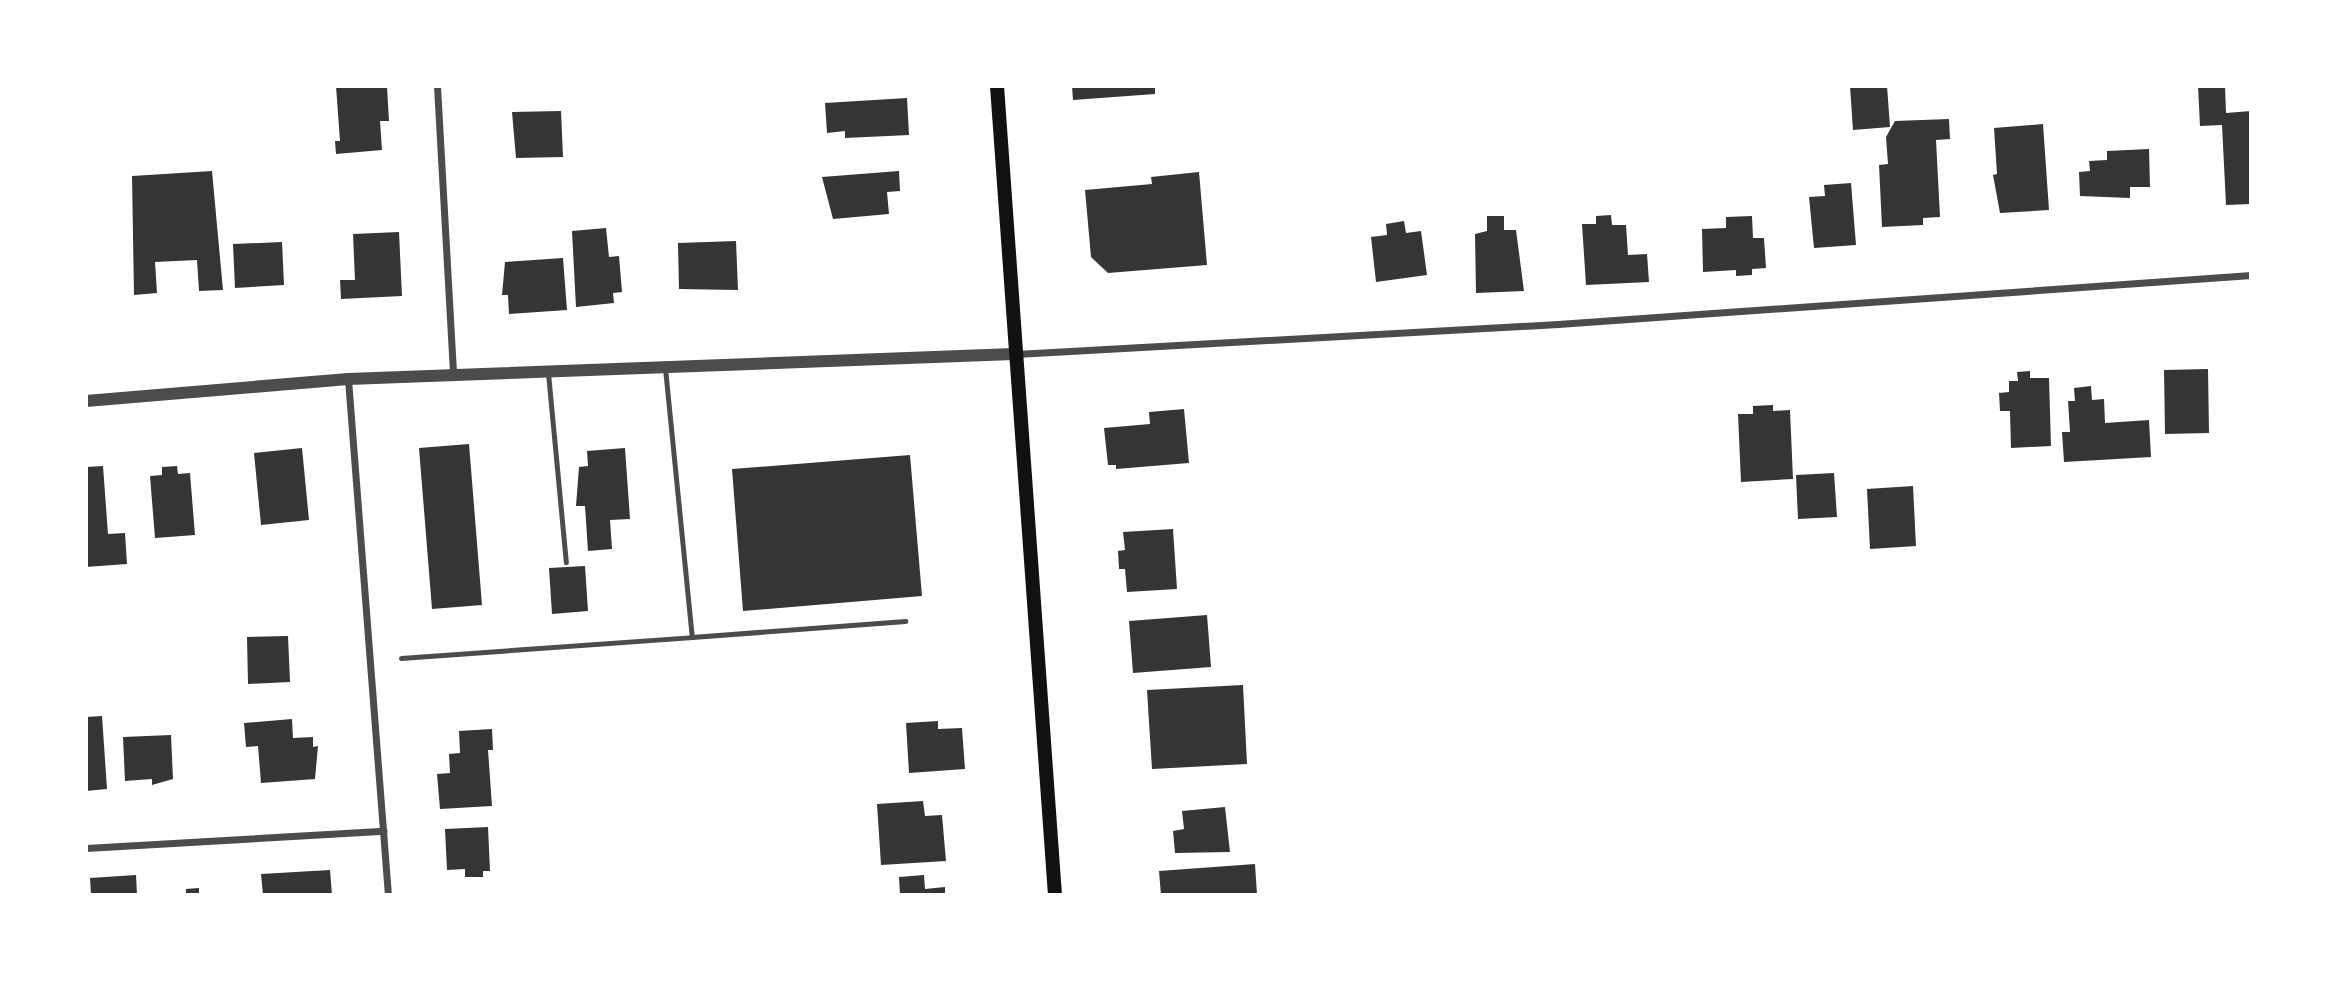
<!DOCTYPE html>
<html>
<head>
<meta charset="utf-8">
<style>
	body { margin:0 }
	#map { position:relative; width:2337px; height:981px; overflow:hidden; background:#fff; font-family:"PT Sans Narrow",sans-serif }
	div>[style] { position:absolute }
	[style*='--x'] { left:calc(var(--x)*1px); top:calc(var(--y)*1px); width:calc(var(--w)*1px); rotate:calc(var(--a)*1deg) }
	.building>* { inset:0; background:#353535 }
	.service>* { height:5px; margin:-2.5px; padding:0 2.5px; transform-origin:2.5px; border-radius:2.5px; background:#4c4c4c }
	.minor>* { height:7px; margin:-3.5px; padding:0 3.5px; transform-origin:3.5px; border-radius:3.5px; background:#4c4c4c }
	.tertiary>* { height:12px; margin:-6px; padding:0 6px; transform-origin:6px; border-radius:6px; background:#4c4c4c }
	.secondary>* { height:14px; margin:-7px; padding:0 7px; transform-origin:7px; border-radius:7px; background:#111 }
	span { translate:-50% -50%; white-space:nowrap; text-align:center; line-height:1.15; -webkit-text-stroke:7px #fff; paint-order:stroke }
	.frame { position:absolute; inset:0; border:88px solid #fff; pointer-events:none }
</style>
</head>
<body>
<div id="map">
	<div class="building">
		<i style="clip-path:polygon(336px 86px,387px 86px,389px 121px,380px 121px,382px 150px,336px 154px,335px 141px,340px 141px)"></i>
		<i style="clip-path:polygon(1072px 86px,1155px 86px,1155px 94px,1073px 100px)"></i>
		<i style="clip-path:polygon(1850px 86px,1887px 86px,1890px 127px,1853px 130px)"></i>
		<i style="clip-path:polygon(2198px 86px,2225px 86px,2226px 113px,2251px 111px,2251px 204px,2226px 205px,2222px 125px,2200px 126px)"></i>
		<i style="clip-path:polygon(907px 98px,909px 135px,845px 138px,845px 131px,827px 133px,825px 103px)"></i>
		<i style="clip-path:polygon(561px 111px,563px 157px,516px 158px,512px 112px)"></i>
		<i style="clip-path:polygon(1949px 119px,1950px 139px,1936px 140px,1940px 217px,1923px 218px,1923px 225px,1882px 227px,1879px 165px,1888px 164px,1886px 137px,1895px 121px)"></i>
		<i style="clip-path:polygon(2043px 124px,2049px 210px,2000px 213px,1993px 175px,1997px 174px,1994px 128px)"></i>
		<i style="clip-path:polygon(2149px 149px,2150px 187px,2130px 187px,2130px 198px,2080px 196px,2079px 172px,2090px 171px,2089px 161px,2107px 160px,2107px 151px)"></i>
		<i style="clip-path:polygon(212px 171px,223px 290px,199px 291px,197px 260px,155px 262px,157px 293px,134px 295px,132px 176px)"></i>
		<i style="clip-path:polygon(899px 171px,900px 191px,887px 192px,889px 214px,833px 219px,822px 177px)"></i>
		<i style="clip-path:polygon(1199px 172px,1207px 265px,1108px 273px,1091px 257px,1085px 190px,1152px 184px,1151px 177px)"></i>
		<i style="clip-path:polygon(1851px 183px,1856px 245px,1814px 248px,1809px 197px,1825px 196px,1824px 185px)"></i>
		<i style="clip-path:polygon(1611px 215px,1612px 225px,1626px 225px,1628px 255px,1647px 254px,1649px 282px,1586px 285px,1582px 224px,1596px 224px,1596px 216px)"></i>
		<i style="clip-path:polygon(1487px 216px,1504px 216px,1504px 230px,1516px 230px,1524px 291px,1476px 293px,1475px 234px,1487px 231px)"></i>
		<i style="clip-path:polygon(1752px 216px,1753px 238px,1764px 238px,1766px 268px,1752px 269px,1752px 275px,1736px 276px,1736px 270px,1703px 272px,1702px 229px,1726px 228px,1726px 217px)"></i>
		<i style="clip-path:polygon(1404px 221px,1406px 233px,1421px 231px,1427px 275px,1376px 282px,1371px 237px,1387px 235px,1386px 224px)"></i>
		<i style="clip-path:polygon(606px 228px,609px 257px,619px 256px,622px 292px,613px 293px,614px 303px,576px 307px,572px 231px)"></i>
		<i style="clip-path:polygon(399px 232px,402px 296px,341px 299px,340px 280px,355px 280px,353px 234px)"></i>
		<i style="clip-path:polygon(736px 241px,738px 290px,679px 289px,678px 243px)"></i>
		<i style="clip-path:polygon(282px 242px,284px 285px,235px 288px,233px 244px)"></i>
		<i style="clip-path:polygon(563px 258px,567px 310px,509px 314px,508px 295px,502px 295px,505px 262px)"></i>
		<i style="clip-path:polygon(2208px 369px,2209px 433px,2165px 434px,2164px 370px)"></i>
		<i style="clip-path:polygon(2030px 371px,2030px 378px,2049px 378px,2051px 446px,2011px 448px,2010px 411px,2000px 411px,1999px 393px,2009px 392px,2009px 381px,2018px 381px,2017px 372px)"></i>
		<i style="clip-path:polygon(2091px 386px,2092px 400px,2104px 399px,2105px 423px,2149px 420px,2151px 457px,2064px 462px,2062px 432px,2070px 432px,2068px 401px,2075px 401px,2074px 388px)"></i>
		<i style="clip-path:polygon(1773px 405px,1773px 411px,1790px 410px,1793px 479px,1741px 482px,1738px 414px,1753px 414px,1753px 406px)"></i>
		<i style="clip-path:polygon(1184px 409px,1189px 463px,1116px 469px,1116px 465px,1108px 465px,1104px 428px,1150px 424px,1149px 412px)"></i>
		<i style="clip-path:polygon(469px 444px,482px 605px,432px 609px,419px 448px)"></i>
		<i style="clip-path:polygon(302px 448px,309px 520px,261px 525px,254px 453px)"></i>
		<i style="clip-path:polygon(625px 448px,630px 519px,610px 520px,612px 549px,588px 551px,585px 506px,576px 506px,579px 467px,588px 466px,587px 451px)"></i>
		<i style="clip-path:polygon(910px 455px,922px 596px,743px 611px,732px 469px)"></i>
		<i style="clip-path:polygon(103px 466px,108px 534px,125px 533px,127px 564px,86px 567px,86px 467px)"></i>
		<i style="clip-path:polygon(177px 466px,178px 474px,190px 473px,195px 535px,155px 538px,150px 476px,162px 475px,162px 467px)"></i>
		<i style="clip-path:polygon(1834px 473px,1837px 517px,1798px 519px,1796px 475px)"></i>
		<i style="clip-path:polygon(1913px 486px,1916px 546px,1870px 549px,1867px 489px)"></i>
		<i style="clip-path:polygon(1173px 529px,1177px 589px,1127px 592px,1125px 569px,1119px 569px,1118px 551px,1125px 550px,1123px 532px)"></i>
		<i style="clip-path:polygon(585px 566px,588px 611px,552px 614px,549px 568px)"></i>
		<i style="clip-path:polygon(1207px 615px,1211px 667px,1133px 673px,1129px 621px)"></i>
		<i style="clip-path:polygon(288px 636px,290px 682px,248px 684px,247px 637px)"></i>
		<i style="clip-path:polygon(1243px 685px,1247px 764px,1152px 769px,1147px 690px)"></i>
		<i style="clip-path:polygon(102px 716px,107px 789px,86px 791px,86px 717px)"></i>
		<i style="clip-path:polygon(292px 719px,293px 738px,313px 737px,313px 747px,318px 746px,315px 779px,261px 783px,258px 746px,246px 747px,244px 723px)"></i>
		<i style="clip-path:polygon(938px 721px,938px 729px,962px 728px,965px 769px,909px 773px,906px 723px)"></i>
		<i style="clip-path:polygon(492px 729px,493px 750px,488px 750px,492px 806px,440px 809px,437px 774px,450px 773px,449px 754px,460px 753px,459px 731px)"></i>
		<i style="clip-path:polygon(171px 735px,173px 779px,152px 785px,152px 779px,125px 781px,123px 737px)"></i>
		<i style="clip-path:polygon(923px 801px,925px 816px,942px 815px,946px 861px,881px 865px,877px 804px)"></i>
		<i style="clip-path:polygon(1225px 807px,1230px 852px,1175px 853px,1173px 831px,1184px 829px,1182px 811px)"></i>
		<i style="clip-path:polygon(488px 827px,490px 871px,483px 871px,483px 877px,465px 877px,465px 869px,447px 870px,445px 829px)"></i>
		<i style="clip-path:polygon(1255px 864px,1257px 895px,1161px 895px,1159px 871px)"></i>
		<i style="clip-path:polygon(330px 870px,332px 895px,263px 895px,261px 874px)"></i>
		<i style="clip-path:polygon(136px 875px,137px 895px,91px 895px,90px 878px)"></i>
		<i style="clip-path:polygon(924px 875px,925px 889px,945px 887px,945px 895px,900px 895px,899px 877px)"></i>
		<i style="clip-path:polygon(199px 888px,199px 895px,186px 895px,186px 889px)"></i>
	</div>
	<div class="service">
		<i style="--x:665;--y:368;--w:270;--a:84.3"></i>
		<i style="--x:692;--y:637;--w:214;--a:-4.3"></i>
		<i style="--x:548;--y:373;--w:190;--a:84.6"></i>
		<i style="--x:401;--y:658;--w:292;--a:-4.1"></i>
	</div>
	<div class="minor">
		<i style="--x:437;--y:86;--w:290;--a:86.8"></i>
		<i style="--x:1016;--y:354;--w:543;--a:-3.17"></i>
		<i style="--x:1558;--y:324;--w:695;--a:-4.04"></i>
		<i style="--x:348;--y:379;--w:518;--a:85.57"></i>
		<i style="--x:86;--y:848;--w:298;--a:-3.3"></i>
	</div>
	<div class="tertiary">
		<i style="--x:86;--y:401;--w:263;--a:-4.8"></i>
		<i style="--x:348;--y:379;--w:666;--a:-2.15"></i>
	</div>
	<div class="secondary">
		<i style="--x:997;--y:86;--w:811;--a:85.9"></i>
	</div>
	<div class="frame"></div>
</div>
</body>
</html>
